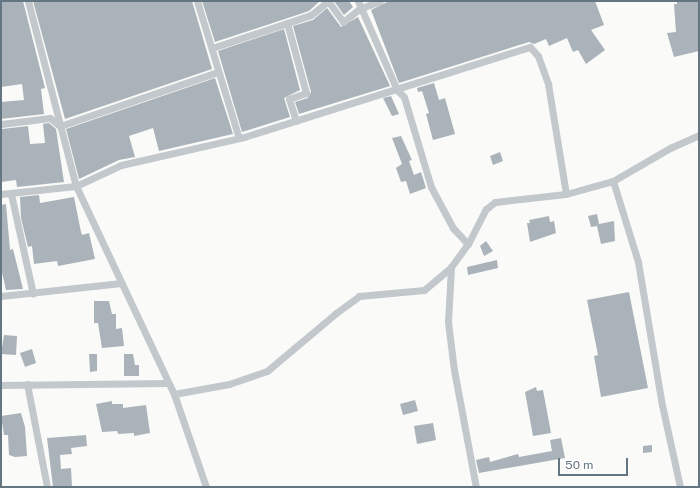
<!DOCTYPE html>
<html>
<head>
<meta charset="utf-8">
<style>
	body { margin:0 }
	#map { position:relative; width:700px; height:488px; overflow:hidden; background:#fafaf8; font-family:"Public Sans",sans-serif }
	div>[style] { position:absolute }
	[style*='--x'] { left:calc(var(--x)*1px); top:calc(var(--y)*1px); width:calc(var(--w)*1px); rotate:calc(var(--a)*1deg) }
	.building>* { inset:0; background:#aab3b9 }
	.street>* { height:7px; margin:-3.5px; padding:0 3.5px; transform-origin:3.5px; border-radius:3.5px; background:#c3c8cc }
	span { translate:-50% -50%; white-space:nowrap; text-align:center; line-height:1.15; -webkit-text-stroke:4px #fff; paint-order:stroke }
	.frame { position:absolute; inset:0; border:2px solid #657683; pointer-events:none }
	.scale { position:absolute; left:558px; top:458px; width:70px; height:18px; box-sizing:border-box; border:2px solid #657683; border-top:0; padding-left:5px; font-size:12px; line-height:14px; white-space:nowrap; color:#657683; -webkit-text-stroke:3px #fff; paint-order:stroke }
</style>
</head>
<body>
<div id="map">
	<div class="building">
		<i style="clip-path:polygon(1px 1px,23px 1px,45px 88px,41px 89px,44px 114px,1px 119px,1px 102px,24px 100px,22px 84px,1px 87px)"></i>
		<i style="clip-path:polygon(33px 1px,192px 1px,212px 69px,65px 119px)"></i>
		<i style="clip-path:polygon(202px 1px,320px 1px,309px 11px,215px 42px)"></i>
		<i style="clip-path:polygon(334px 1px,349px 1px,353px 7px,344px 15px)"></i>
		<i style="clip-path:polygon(389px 1px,595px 1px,604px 25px,591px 30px,605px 50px,586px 64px,578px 50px,573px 52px,567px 38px,549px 46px,546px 39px,534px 44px,529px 42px,399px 83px,371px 10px)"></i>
		<i style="clip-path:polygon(677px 1px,699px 1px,699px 51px,674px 57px,667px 33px,676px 32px,674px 4px,677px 4px)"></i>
		<i style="clip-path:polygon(327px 8px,341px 27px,358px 17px,390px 86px,299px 114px,295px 102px,308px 98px,311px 92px,293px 26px,313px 20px)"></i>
		<i style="clip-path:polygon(284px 29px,300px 90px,284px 98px,290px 117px,242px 132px,218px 51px)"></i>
		<i style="clip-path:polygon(215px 78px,233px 134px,159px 151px,153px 128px,129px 136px,135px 157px,119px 160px,79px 179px,66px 129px)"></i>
		<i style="clip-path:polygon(434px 83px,439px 100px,445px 98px,455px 134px,433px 140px,426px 114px,429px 113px,422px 91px,418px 92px,417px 88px)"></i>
		<i style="clip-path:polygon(391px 96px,399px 114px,392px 116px,383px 98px)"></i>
		<i style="clip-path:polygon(49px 123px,56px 129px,64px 182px,17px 187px,16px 180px,1px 182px,2px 129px,28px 126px,30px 144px,45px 143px,43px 124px)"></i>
		<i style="clip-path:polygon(401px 136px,412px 160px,409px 161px,414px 175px,421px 172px,426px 188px,410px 194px,406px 181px,401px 182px,396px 168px,402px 164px,392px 138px)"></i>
		<i style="clip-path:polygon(500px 152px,503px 161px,493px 165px,490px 156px)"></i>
		<i style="clip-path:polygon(39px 195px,40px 203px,74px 197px,81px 232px,82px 235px,89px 233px,95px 259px,58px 266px,57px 261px,34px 264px,32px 246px,28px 247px,21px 218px,20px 197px)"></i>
		<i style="clip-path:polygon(6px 204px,10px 250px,13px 249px,23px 289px,6px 290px,1px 268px,1px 205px)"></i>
		<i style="clip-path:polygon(597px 214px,599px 224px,614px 221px,615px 241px,601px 244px,597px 226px,591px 227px,588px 216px)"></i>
		<i style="clip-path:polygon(549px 216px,550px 222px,554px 221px,556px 233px,530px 242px,527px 223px,530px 223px,529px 220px)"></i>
		<i style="clip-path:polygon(486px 241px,493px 251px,484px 256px,480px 246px)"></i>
		<i style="clip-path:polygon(497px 260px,498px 268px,468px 275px,467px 267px)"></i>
		<i style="clip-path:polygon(629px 292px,648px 388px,601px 397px,594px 356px,598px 355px,587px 300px)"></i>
		<i style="clip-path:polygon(94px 301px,109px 301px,112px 314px,116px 314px,116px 329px,122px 328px,124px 346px,102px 348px,98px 323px,94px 323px)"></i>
		<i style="clip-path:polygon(4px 335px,17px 336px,16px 355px,1px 354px)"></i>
		<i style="clip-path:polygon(32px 349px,36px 363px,25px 367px,20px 353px)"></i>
		<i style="clip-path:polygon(89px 354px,97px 354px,97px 371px,90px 372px)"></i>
		<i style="clip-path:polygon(124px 354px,133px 354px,135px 365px,139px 365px,139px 376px,124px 376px)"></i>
		<i style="clip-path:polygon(536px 387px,537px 391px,543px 390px,551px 433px,533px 436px,525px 392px)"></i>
		<i style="clip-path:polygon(415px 400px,418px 411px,403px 415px,400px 404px)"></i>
		<i style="clip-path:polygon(112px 401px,112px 404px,123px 404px,123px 408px,146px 405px,150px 433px,134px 436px,134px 433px,118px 434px,117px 431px,102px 432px,96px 404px)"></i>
		<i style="clip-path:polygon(21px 413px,25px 427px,27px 456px,15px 457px,9px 455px,8px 435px,4px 435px,1px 416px)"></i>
		<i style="clip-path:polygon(433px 423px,436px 440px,417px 444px,414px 426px)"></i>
		<i style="clip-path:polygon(86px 435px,87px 446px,71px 448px,72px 454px,60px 455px,61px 469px,71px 468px,72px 486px,53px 487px,47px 438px)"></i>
		<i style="clip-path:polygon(561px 438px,565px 458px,479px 473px,476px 460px,489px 457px,490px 462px,518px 454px,519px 457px,552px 451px,550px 440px)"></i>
		<i style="clip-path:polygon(652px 445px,652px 452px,643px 453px,643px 446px)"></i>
	</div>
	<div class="street">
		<i style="--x:28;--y:1;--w:191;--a:75.5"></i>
		<i style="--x:76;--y:186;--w:230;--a:64.8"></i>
		<i style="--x:174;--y:394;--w:98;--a:71"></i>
		<i style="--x:197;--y:1;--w:143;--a:73"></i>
		<i style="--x:328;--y:1;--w:26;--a:54"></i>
		<i style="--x:343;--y:22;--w:21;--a:-39"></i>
		<i style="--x:359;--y:9;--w:22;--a:-21"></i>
		<i style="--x:358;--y:1;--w:97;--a:66.3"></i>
		<i style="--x:397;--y:90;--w:10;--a:45"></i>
		<i style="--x:404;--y:97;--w:94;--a:73.3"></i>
		<i style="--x:431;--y:187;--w:47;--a:61.8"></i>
		<i style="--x:453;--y:228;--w:22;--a:47"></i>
		<i style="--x:287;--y:23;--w:73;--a:74.8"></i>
		<i style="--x:306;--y:93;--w:18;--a:161"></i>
		<i style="--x:289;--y:99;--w:23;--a:72"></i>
		<i style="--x:212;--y:48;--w:104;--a:-18.4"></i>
		<i style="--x:311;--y:15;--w:22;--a:-39"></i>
		<i style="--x:1;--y:124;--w:49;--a:-7"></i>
		<i style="--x:50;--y:118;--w:13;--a:39"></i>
		<i style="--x:60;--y:126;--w:167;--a:-18.9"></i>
		<i style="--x:613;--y:181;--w:85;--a:72.8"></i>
		<i style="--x:638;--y:262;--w:145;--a:80.5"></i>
		<i style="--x:662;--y:405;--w:84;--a:77.6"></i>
		<i style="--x:1;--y:194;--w:75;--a:-6.1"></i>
		<i style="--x:76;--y:186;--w:50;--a:-25"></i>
		<i style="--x:121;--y:165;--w:126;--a:-12.8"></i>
		<i style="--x:244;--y:137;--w:300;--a:-17.5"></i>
		<i style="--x:530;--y:47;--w:12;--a:48"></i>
		<i style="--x:538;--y:56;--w:30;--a:70"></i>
		<i style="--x:548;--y:84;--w:111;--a:80.7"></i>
		<i style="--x:11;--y:194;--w:102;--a:77.6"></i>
		<i style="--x:451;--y:267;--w:55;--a:93.1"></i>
		<i style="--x:448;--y:322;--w:48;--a:82.9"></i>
		<i style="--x:454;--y:370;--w:119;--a:79.4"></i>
		<i style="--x:1;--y:296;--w:121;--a:-6.2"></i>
		<i style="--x:27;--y:384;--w:105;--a:79"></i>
		<i style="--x:1;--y:385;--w:167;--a:-0.7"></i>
		<i style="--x:174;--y:394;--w:56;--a:-10.3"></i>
		<i style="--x:229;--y:384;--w:40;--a:-18.9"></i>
		<i style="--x:267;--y:371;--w:90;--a:-40"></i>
		<i style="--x:336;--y:313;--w:29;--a:-36"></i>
		<i style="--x:359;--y:296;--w:65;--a:-5.3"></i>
		<i style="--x:424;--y:290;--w:35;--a:-40"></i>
		<i style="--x:451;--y:267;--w:29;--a:-54"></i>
		<i style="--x:468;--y:244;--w:39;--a:-63"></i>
		<i style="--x:486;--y:209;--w:11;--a:-38"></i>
		<i style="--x:495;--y:202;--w:71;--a:-6.4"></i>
		<i style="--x:566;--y:194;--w:49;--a:-15.5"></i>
		<i style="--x:613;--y:181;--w:66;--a:-30.1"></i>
		<i style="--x:670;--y:148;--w:32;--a:-24"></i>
	</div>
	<div class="frame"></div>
	<div class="scale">50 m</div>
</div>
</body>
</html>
